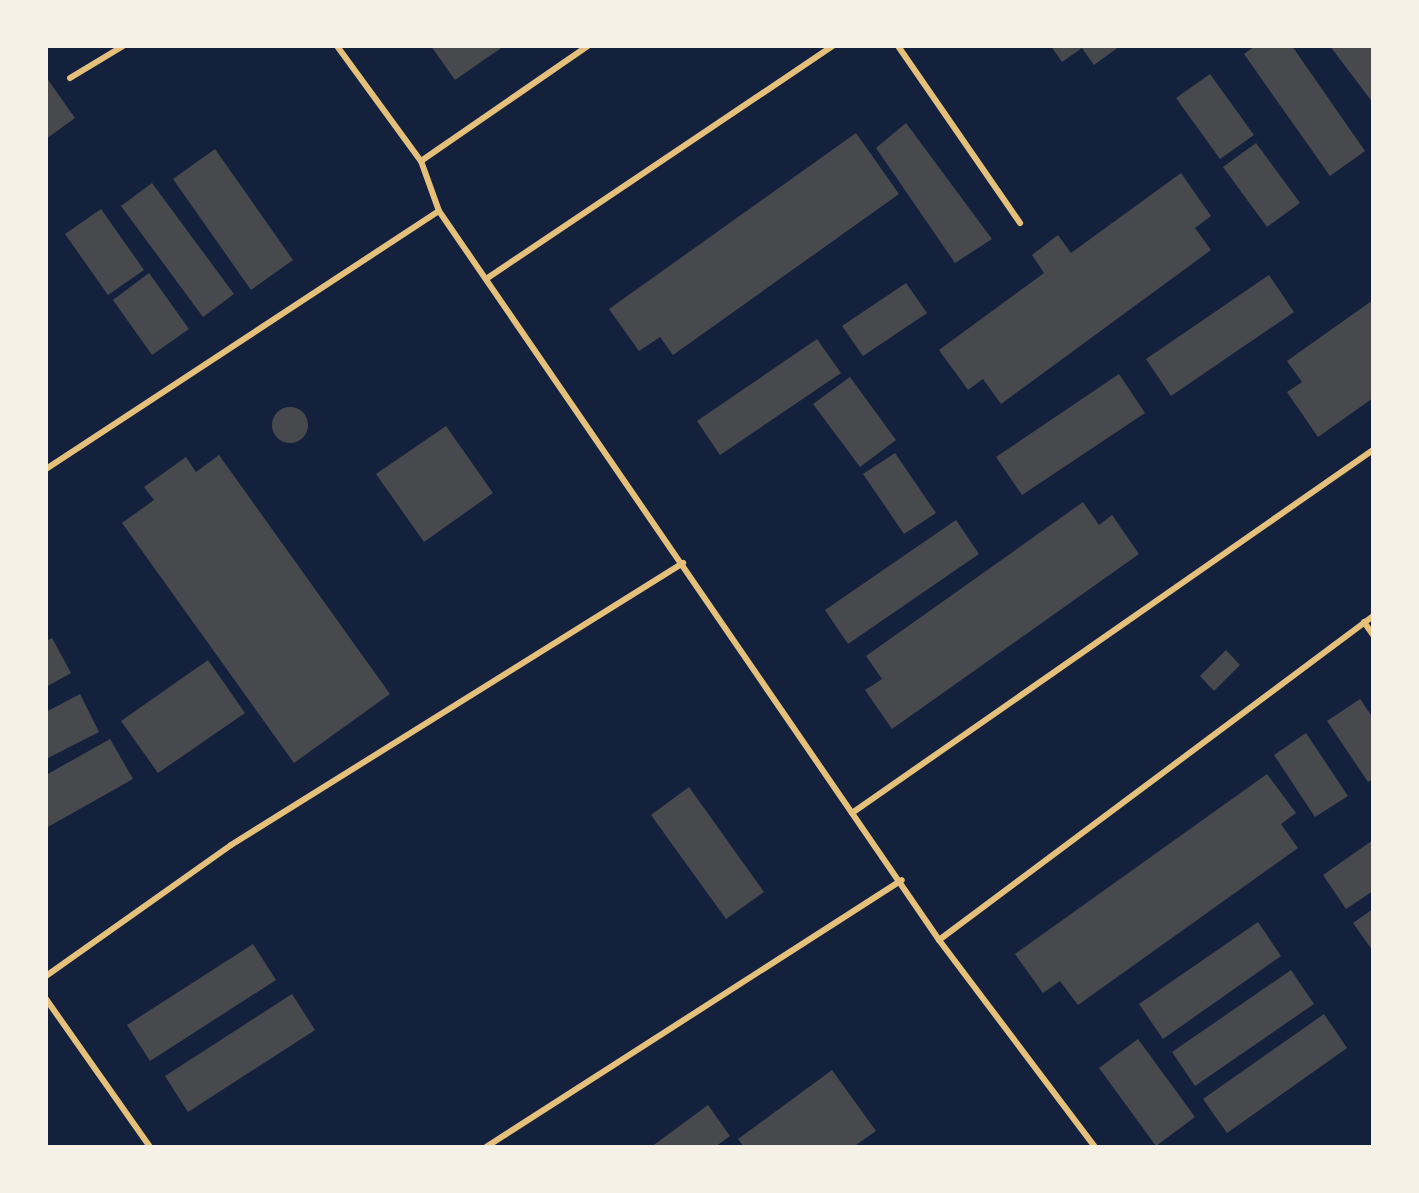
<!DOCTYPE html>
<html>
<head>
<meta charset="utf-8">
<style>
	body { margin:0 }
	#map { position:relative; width:1419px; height:1193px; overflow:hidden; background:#14213d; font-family:Manrope,sans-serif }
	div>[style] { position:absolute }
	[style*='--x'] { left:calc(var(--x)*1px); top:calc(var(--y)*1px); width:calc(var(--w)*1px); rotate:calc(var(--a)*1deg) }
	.building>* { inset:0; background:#48494c }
	.round { border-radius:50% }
	.service>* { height:6px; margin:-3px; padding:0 3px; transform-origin:3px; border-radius:3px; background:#e5c07b }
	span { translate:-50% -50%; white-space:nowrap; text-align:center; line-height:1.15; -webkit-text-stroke:7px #f6f1e7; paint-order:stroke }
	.frame { position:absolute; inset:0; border:48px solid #f6f1e7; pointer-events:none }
</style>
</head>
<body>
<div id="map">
	<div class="building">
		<i style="clip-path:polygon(431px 46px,504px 46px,455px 80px)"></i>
		<i style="clip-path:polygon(1051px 46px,1120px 46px,1094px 65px,1082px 48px,1062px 62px)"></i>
		<i style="clip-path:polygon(1255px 46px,1292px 46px,1365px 151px,1330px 176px,1244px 54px)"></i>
		<i style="clip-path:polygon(1330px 46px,1373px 46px,1373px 103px)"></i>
		<i style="clip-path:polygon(1210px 74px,1254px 135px,1220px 159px,1176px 98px)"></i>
		<i style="clip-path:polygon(46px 77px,75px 118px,46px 139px)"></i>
		<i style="clip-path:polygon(906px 123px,992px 239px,955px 263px,876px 148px)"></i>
		<i style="clip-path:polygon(856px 133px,899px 194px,673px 355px,660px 337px,639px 351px,609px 309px)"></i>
		<i style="clip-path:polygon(1256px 143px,1300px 203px,1267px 227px,1223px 167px)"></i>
		<i style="clip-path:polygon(215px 149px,293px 260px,251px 290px,173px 179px)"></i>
		<i style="clip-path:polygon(1181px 173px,1211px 216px,1195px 228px,1211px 250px,1001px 404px,983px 379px,968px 390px,939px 350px,1044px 273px,1032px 255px,1058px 235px,1071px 253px)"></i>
		<i style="clip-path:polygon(152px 183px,234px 294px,203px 317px,121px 206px)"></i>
		<i style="clip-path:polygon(101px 209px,144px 270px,108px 295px,65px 234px)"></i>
		<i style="clip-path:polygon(149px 273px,189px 329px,152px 355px,113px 300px)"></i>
		<i style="clip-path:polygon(1269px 275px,1294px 312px,1171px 396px,1146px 359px)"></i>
		<i style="clip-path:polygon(906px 283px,927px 313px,863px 356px,842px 326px)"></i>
		<i style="clip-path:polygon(1373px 300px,1373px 398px,1318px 437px,1287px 392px,1302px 382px,1287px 361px)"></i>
		<i style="clip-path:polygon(817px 339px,841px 373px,720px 455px,697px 421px)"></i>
		<i style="clip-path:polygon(1119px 374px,1145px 413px,1022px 495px,996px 457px)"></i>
		<i style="clip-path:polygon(850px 377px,896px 440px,860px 467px,813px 404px)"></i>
		<i class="round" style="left:272px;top:407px;width:36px;height:36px"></i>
		<i style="clip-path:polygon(446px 426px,493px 493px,424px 542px,376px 474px)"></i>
		<i style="clip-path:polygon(895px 453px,936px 513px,904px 534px,863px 474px)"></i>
		<i style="clip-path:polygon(219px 455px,390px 694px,294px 763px,122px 523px,154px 500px,144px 487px,186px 457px,196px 472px)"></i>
		<i style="clip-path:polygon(1083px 502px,1099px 525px,1112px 515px,1139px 554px,892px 729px,865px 690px,882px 679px,866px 656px)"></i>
		<i style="clip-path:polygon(956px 520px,979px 554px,848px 644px,825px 610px)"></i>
		<i style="clip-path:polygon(52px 638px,71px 673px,46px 687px,46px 641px)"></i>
		<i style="clip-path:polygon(1226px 650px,1240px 665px,1214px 691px,1200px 676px)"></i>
		<i style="clip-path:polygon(208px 660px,245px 713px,158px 773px,121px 721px)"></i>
		<i style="clip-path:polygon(80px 694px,99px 732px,46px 759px,46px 712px)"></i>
		<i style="clip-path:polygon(1360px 699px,1373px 718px,1373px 779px,1368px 782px,1327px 721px)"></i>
		<i style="clip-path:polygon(1306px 733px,1348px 796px,1315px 817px,1274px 755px)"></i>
		<i style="clip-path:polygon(110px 739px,133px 779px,46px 828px,46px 775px)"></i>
		<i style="clip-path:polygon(1267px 774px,1296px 813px,1281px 824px,1298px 848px,1078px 1005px,1060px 981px,1043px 993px,1015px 954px)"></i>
		<i style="clip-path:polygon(689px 787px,764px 892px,726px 919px,651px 815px)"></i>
		<i style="clip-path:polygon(1373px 840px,1373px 891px,1346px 909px,1323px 875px)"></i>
		<i style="clip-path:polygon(1373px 909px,1373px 951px,1353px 923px)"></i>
		<i style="clip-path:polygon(1258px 922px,1281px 956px,1163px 1039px,1139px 1004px)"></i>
		<i style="clip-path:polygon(253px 944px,276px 980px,150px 1061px,127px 1025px)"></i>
		<i style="clip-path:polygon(1291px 970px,1314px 1004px,1195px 1086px,1172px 1052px)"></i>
		<i style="clip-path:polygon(292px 994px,315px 1030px,188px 1112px,165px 1076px)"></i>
		<i style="clip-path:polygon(1324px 1014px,1347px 1048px,1227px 1133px,1203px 1099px)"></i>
		<i style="clip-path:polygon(1138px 1039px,1195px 1117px,1156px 1146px,1099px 1068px)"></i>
		<i style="clip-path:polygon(832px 1070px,876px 1131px,853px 1147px,744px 1147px,738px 1139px)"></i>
		<i style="clip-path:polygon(708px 1105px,730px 1136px,715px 1147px,651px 1147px)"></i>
	</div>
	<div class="service">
		<i style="--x:337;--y:46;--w:142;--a:53.9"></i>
		<i style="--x:421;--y:161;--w:53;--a:70.2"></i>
		<i style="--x:439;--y:211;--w:884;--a:55.55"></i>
		<i style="--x:939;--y:940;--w:259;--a:53"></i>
		<i style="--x:898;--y:46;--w:215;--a:55.4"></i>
		<i style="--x:70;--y:78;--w:62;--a:-31.1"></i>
		<i style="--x:421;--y:161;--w:203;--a:-34.6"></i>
		<i style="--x:486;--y:279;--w:418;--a:-33.9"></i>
		<i style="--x:46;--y:469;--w:470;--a:-33.3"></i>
		<i style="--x:1364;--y:622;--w:16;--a:55"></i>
		<i style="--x:852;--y:813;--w:635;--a:-34.87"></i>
		<i style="--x:939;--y:940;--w:542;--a:-36.74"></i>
		<i style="--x:46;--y:976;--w:227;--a:-35.3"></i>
		<i style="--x:231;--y:845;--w:533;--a:-31.96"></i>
		<i style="--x:46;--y:999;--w:181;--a:54.9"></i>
		<i style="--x:486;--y:1147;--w:494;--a:-32.7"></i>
	</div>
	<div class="frame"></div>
</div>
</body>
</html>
